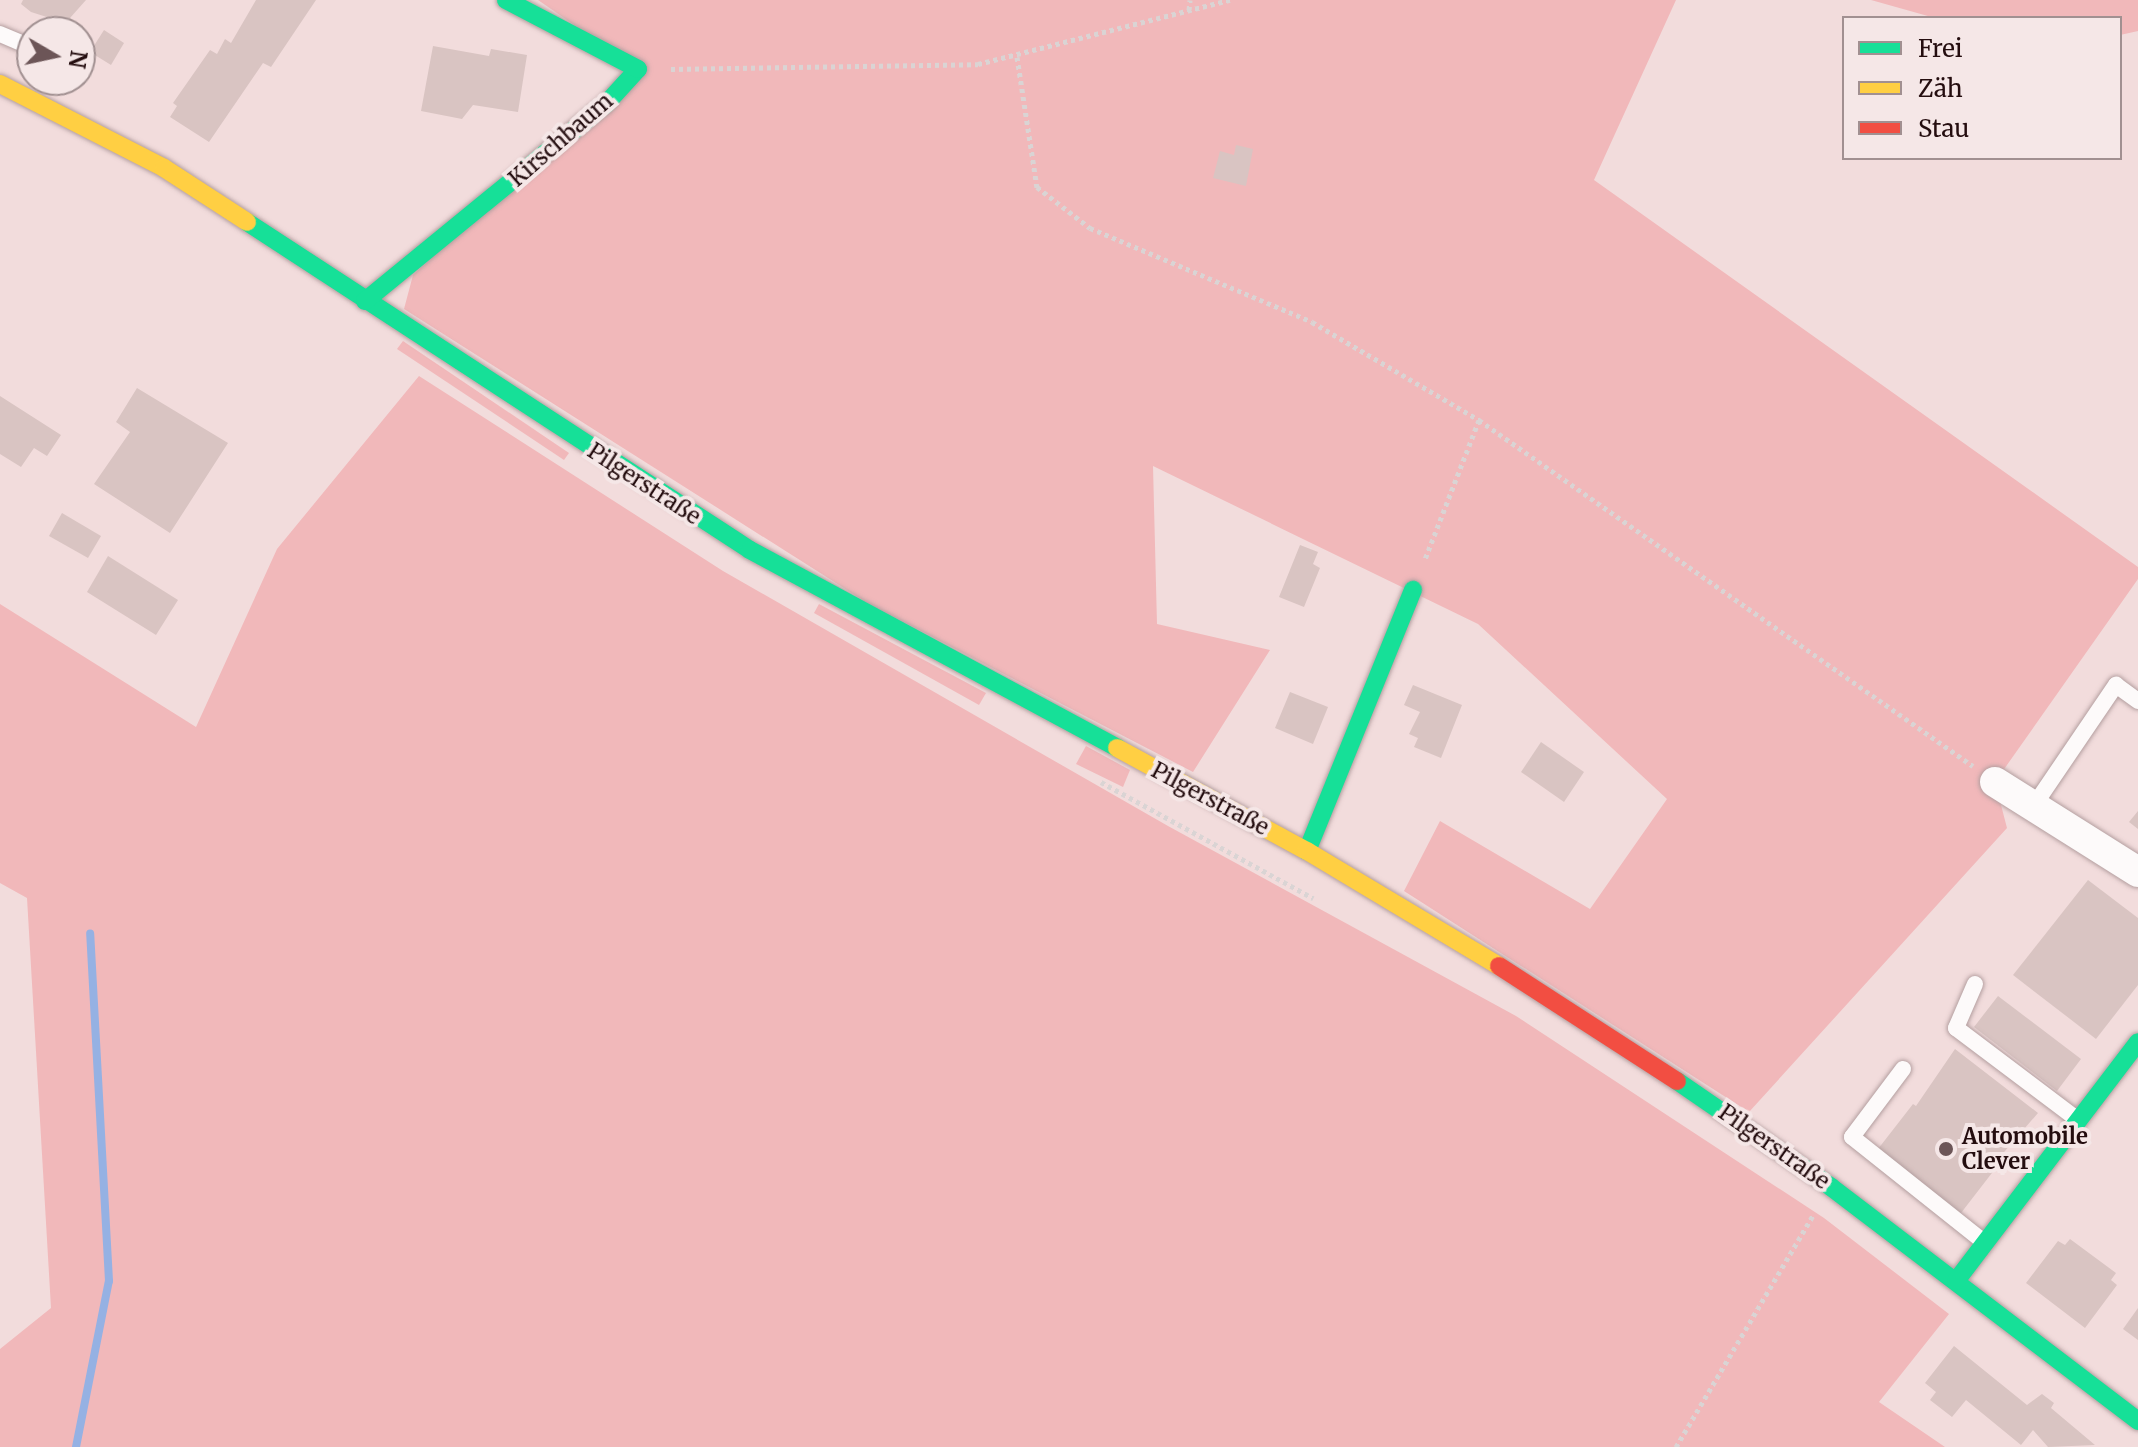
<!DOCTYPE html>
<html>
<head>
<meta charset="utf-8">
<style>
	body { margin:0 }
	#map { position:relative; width:2138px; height:1447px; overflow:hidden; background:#f2dcdc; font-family:Merriweather,serif }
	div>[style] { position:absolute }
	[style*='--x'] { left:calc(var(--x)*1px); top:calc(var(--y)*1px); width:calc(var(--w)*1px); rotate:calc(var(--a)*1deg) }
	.green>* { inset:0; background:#f1b8ba }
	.stream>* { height:8px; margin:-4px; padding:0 4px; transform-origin:4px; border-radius:4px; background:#95b1e3 }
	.building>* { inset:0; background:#d9c4c2 }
	.path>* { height:5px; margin-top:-2.5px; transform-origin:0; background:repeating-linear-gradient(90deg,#dad4d4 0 4px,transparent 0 8px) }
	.roads { filter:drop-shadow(0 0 2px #b49fa0) drop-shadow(0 0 2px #b49fa0) }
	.lane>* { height:16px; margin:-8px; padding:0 8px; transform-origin:8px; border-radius:8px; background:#fdfafa }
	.street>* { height:30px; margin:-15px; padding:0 15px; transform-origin:15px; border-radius:15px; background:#fdfafa }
	.fast>* { height:18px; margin:-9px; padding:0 9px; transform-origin:9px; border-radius:9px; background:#16e098 }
	.slow>* { height:18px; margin:-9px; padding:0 9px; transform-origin:9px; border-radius:9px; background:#ffcf43 }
	.jam>* { height:18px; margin:-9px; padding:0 9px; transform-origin:9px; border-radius:9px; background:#f24e42 }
	.dots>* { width:22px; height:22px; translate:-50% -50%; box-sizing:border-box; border:4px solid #f5e7e7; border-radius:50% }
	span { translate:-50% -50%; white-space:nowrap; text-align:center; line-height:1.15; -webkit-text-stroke:8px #f5e7e7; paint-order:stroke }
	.street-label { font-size:22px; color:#240d0f }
	.poi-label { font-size:22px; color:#240d0f; font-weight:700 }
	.left { translate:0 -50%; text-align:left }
	.legend { position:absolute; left:1842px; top:16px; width:280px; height:144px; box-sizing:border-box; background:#f5e7e7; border:2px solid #a19091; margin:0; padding:10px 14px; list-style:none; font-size:24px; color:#240d0f }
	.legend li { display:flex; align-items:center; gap:16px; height:40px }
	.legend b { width:40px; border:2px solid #a19091 }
	.north { position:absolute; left:16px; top:16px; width:80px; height:80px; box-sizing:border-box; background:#f5e7e7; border:2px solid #a19091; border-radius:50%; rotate:99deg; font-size:22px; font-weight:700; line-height:32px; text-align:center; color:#240d0f }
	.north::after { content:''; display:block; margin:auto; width:28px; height:36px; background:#6c5557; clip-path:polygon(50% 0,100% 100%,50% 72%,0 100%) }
</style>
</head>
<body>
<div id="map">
	<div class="green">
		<i style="clip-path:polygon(538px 0,1676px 0,1594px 180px,2138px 567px,2138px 579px,1995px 782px,2007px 828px,1749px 1112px,1404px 891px,1440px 821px,1590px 909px,1667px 799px,1478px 624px,1153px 466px,1157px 624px,1270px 650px,1193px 772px,869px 604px,404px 309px,413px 275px,638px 69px)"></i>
		<i style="clip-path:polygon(1871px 0,2138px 0,2138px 31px,2120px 35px,2120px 18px,1935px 18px)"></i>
		<i style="clip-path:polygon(403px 341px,569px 453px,564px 460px,397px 349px)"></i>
		<i style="clip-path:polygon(419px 376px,723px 571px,1168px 826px,1516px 1016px,1824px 1218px,1949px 1314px,1879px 1402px,1945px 1447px,0 1447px,0 1349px,51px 1308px,27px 898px,0 883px,0 604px,196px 727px,277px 549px)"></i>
		<i style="clip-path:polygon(819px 604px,986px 693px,979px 705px,814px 613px)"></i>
		<i style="clip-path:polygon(1086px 746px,1130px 770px,1123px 787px,1076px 764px)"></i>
	</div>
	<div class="stream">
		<i style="--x:76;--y:1447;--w:169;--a:-78.8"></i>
		<i style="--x:109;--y:1281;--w:348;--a:-93.1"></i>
	</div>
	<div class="building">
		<i style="clip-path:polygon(23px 0,86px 0,70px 18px,83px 26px,79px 32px,44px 32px,53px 19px,31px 12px,21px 4px)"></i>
		<i style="clip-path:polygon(256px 0,316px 0,271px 67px,263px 63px,209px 142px,170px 117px,177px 106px,173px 103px,210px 50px,217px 54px,225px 39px,231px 43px)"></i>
		<i style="clip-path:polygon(104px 30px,124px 43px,111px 65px,90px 52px)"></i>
		<i style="clip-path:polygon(433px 46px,489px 56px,491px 49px,527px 55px,518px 112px,473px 105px,462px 119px,421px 111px)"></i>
		<i style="clip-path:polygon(1236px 145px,1253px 149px,1246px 186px,1213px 178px,1220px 151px,1234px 155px)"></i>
		<i style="clip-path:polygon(137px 388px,228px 443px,170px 533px,94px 484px,130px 432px,116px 422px)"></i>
		<i style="clip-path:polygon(0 396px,61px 435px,47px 456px,34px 448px,21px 467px,0 454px)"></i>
		<i style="clip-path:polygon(62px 513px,101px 536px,88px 558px,49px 536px)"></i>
		<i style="clip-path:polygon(1300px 545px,1318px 552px,1313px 564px,1320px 568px,1304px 607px,1279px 597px)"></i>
		<i style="clip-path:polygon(108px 556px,178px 600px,156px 635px,87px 592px)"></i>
		<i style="clip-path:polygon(1413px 685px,1462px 705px,1441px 758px,1414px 747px,1418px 738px,1409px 734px,1420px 712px,1404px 705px)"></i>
		<i style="clip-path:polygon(1290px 692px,1328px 707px,1313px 744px,1275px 728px)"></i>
		<i style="clip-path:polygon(1541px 742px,1584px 772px,1564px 802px,1521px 772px)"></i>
		<i style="clip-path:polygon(2138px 811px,2138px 829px,2129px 822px)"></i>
		<i style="clip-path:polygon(2088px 880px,2138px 918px,2138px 985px,2096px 1039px,2013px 975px)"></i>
		<i style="clip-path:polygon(1998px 996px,2081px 1059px,2057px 1091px,1974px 1027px)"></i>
		<i style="clip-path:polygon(1955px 1049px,2038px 1113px,1992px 1166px,1995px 1169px,1961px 1213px,1878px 1149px,1913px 1104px,1916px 1106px)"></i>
		<i style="clip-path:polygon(2070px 1239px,2116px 1273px,2111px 1280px,2117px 1285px,2085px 1328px,2026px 1283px,2058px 1241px,2065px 1245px)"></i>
		<i style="clip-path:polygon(2138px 1308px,2138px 1340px,2123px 1329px)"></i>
		<i style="clip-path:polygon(1954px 1346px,2027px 1405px,2042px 1394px,2054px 1403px,2051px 1408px,2095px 1445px,2048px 1447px,2033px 1430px,2021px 1445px,1966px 1400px,1952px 1417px,1930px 1400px,1936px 1392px,1925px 1383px)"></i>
	</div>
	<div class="path">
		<i style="--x:1189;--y:10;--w:10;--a:-84"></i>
		<i style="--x:1017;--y:57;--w:132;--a:81.3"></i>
		<i style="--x:1037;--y:187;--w:67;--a:37.7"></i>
		<i style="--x:1090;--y:228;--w:241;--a:22.9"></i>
		<i style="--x:1312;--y:322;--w:194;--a:30.4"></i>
		<i style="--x:1479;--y:420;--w:149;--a:111.2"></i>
		<i style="--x:671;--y:69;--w:307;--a:-0.9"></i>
		<i style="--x:978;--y:64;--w:260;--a:-14.3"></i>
		<i style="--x:1479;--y:420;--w:603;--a:35.01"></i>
		<i style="--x:1101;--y:782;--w:242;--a:28.7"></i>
		<i style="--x:1676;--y:1447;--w:271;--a:-59.4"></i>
	</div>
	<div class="roads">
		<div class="lane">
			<i style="--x:0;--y:34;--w:33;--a:23"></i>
			<i style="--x:2033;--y:807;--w:148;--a:-55.8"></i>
			<i style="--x:2116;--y:685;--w:27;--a:36"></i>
			<i style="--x:1975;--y:984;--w:48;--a:113.4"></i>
			<i style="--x:1956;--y:1028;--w:153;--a:37"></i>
			<i style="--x:1903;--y:1069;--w:85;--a:126.9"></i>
			<i style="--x:1852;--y:1137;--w:169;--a:38.5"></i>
		</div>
		<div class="street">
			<i style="--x:1995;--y:782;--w:169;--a:32.2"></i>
		</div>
		<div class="fast">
			<i style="--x:247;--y:222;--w:600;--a:33.11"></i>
			<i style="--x:750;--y:550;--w:417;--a:28.3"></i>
			<i style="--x:365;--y:301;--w:311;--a:-39.3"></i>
			<i style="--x:606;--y:104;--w:47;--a:-47.6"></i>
			<i style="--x:638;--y:69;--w:149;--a:-152.4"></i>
			<i style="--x:1307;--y:851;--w:282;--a:-67.9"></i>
			<i style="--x:1677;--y:1081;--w:187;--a:34.5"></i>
			<i style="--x:1831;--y:1187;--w:386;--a:37.3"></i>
			<i style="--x:1956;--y:1281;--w:300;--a:-52.7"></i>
		</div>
		<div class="slow">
			<i style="--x:0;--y:84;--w:184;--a:27.1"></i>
			<i style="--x:164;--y:168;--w:99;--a:33"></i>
			<i style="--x:1117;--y:748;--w:216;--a:28.5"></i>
			<i style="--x:1307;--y:851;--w:224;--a:30.9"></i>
		</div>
		<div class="jam">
			<i style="--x:1499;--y:966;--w:212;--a:32.9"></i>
		</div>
	</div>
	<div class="dots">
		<i style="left:1946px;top:1149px;background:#6c5557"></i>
	</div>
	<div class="street-label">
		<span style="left:561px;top:140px;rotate:-41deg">Kirschbaum</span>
		<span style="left:644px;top:484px;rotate:33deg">Pilgerstraße</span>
		<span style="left:1210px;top:799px;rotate:28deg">Pilgerstraße</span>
		<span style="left:1774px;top:1147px;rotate:35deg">Pilgerstraße</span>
	</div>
	<div class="poi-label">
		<span class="left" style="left:1962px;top:1149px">Automobile<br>Clever</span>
	</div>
	<ul class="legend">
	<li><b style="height:10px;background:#16e098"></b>Frei</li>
	<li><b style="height:10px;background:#ffcf43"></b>Zäh</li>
	<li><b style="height:10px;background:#f24e42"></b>Stau</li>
	</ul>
	<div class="north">N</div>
</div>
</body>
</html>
